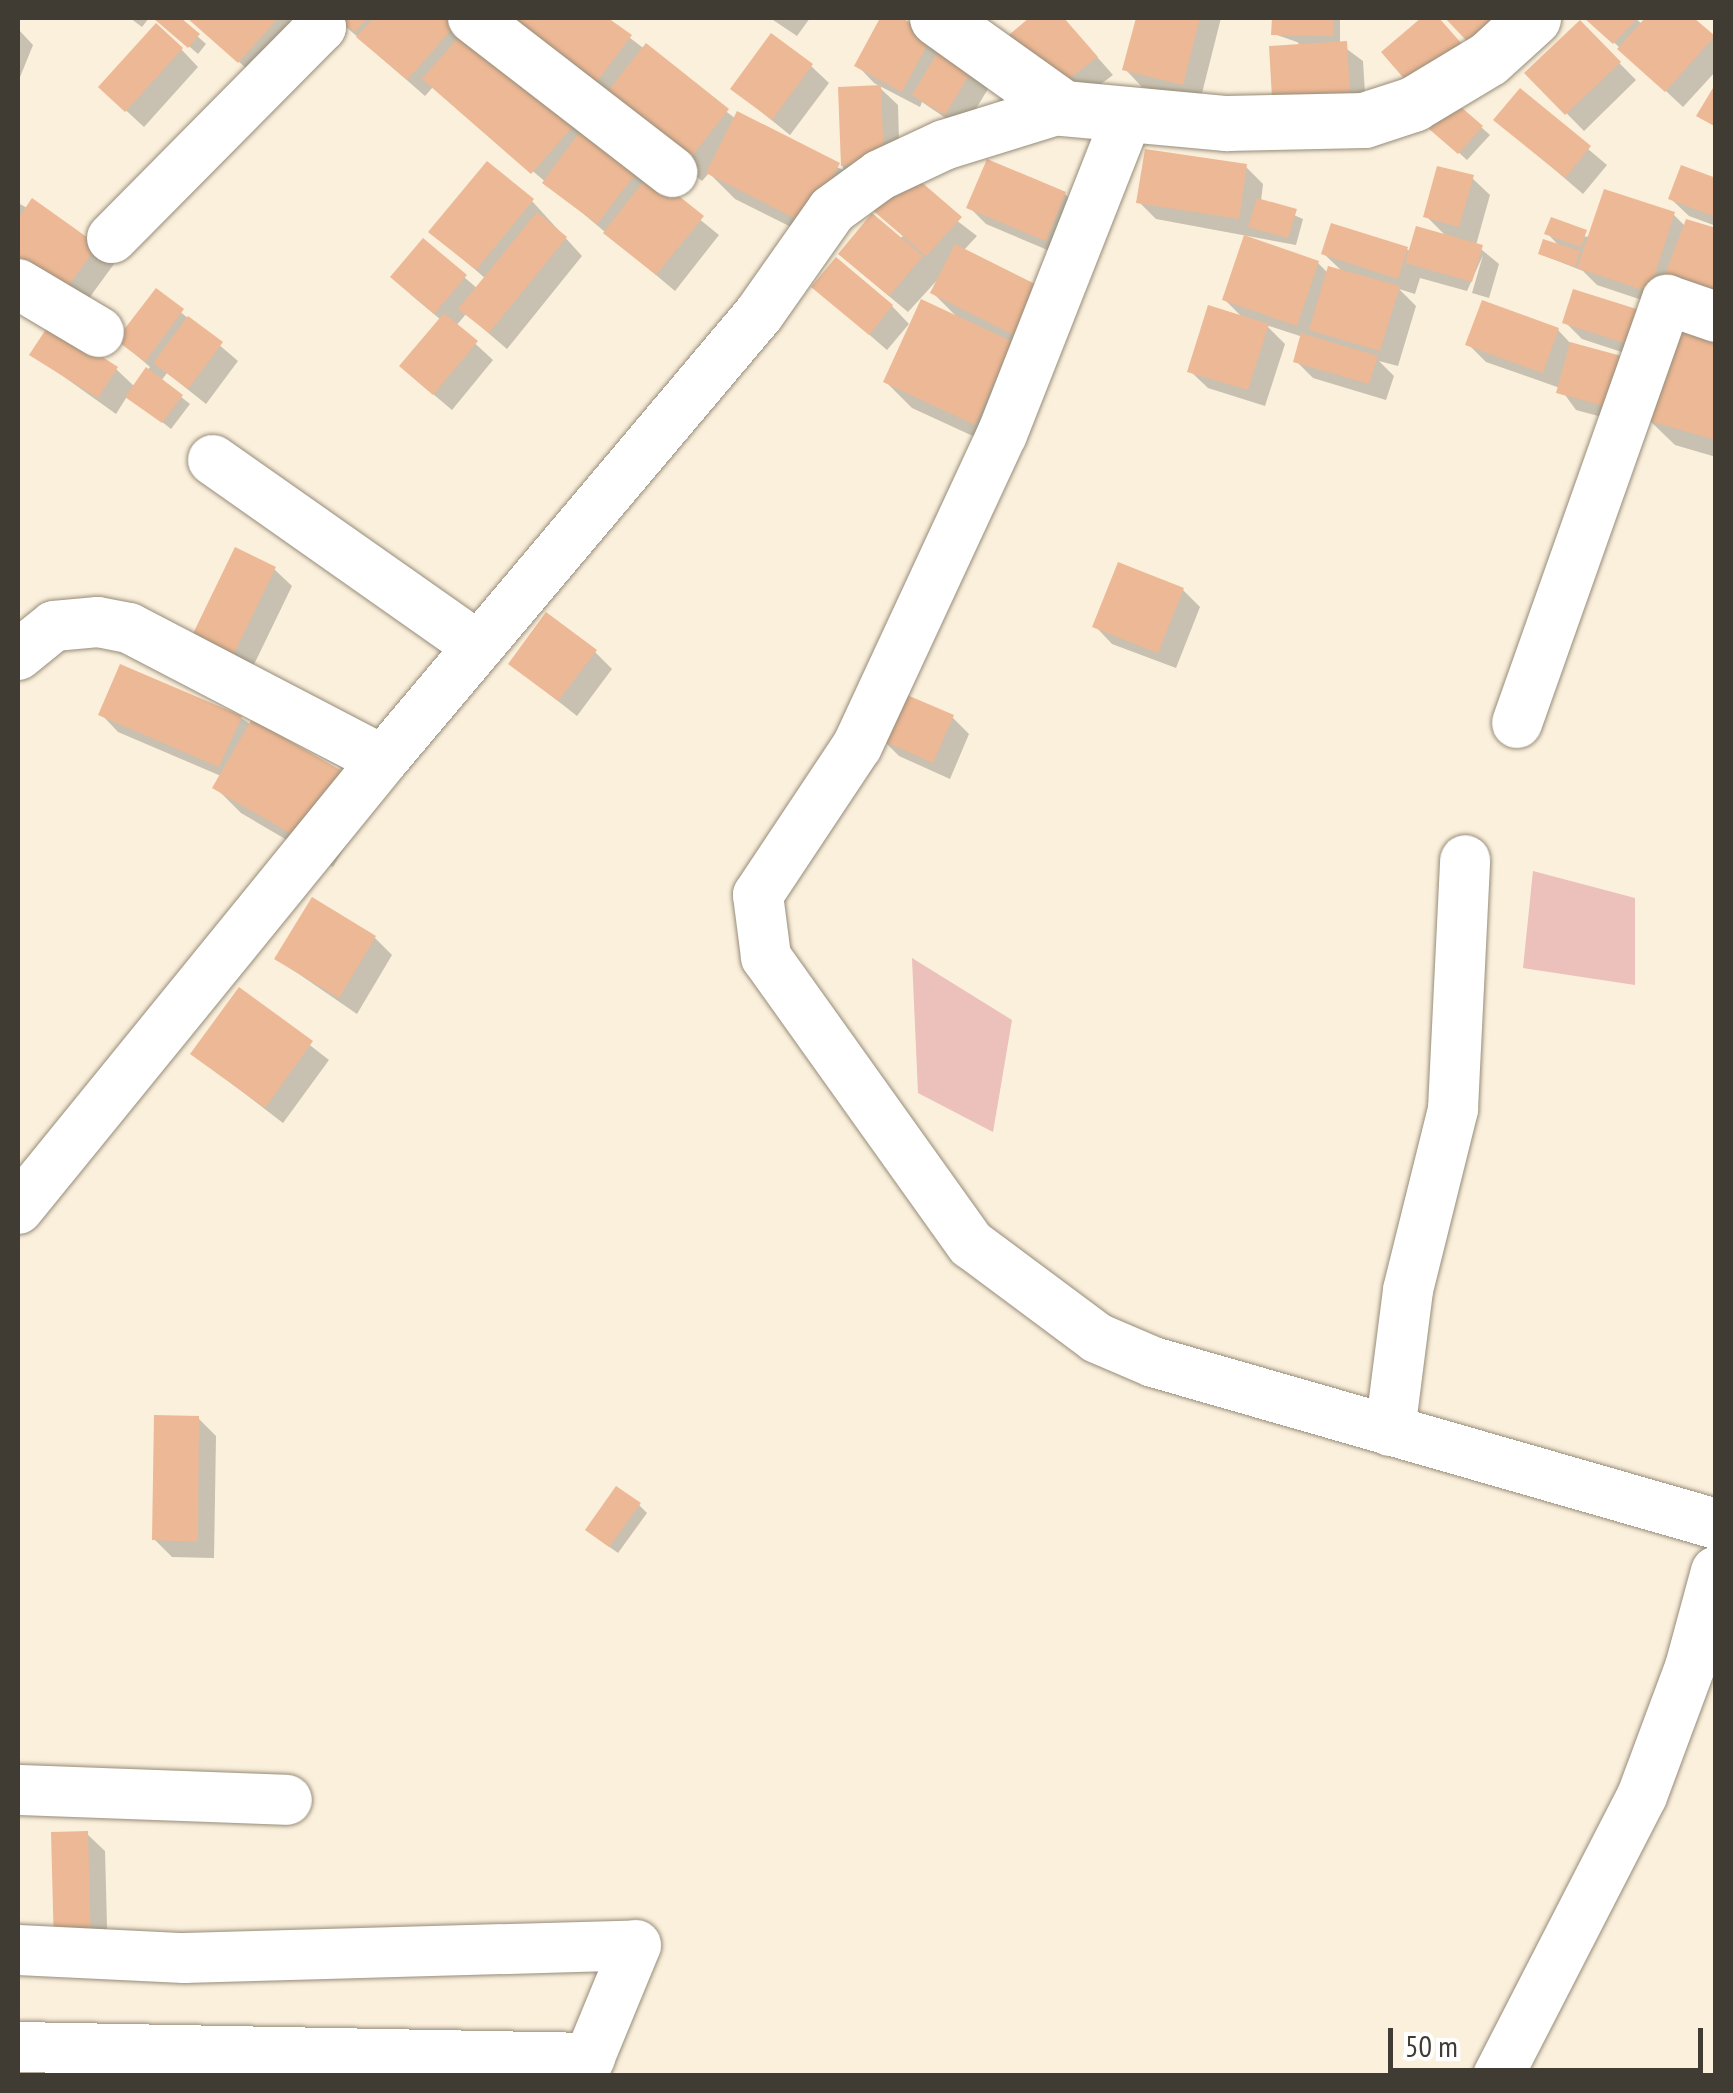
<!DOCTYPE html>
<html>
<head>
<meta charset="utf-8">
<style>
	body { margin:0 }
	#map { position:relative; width:1733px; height:2093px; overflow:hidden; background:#fbf0dc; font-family:"PT Sans Narrow",sans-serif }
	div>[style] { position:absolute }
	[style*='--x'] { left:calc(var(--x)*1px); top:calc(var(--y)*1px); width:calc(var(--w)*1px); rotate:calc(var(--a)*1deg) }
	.green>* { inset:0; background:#ecc0bb }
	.shadow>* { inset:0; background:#0003 }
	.building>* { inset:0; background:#edb895 }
	.roads { filter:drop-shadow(0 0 2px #968c79) drop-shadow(0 0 2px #968c79) }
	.minor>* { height:50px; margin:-25px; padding:0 25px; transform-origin:25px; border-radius:25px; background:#fff }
	.tertiary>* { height:55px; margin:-27.5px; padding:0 27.5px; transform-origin:27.5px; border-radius:27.5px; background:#fff }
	span { translate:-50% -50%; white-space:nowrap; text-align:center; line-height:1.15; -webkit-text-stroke:8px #fff; paint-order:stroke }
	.frame { position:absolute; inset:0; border:20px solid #403b33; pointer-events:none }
	.scale { position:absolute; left:1388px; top:2028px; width:315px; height:45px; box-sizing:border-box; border:5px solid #403b33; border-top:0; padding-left:12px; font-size:30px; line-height:35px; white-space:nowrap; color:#403b33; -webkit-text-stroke:8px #fff; paint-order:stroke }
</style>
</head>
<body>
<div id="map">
	<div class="green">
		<i style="clip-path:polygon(1533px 871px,1635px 898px,1635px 985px,1523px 968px)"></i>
		<i style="clip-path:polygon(912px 958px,1012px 1020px,993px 1132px,918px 1093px)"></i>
	</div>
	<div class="shadow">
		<i style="clip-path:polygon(130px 18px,149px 18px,142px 27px)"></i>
		<i style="clip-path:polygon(156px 18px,177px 18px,206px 44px,198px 54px)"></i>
		<i style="clip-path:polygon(190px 18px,287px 18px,299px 30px,257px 78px)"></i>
		<i style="clip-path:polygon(336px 18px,451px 18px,719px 235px,675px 291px,433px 87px,425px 96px)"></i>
		<i style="clip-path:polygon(489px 18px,604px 18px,736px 119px,843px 170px,841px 89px,880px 88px,898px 105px,900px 177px,977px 236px,963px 251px,1032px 351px,1007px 340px,1001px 449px,912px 408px,886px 382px,959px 319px,933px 293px,940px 277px,908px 312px,859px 271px,903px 236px,856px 183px,835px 249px,735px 199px,709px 173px,702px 181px)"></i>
		<i style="clip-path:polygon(770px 18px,810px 18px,797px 36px)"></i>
		<i style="clip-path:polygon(883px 18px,931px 36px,988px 89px,963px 130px,922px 102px,920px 107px,874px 83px,857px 65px)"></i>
		<i style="clip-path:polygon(1033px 18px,1063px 18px,1113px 75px,1067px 109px,999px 46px)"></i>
		<i style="clip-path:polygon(1138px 18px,1221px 18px,1200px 101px,1142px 87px,1125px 69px)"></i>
		<i style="clip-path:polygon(1274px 18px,1340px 18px,1340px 44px,1363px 61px,1366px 110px,1297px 42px,1274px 34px)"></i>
		<i style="clip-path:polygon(1635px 18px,1642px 24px,1648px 18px,1691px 18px,1716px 40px,1716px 71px,1683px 107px,1589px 19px)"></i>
		<i style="clip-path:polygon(1580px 23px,1636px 80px,1584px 131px,1528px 74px)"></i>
		<i style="clip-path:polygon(18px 29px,33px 45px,18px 82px)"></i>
		<i style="clip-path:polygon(181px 49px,198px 67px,144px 127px,119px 104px)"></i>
		<i style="clip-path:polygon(811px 66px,829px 83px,790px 135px,733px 89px)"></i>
		<i style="clip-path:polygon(1520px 92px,1607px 165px,1583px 194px,1497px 120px)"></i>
		<i style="clip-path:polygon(1455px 104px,1490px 135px,1467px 160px,1433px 129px)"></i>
		<i style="clip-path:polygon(988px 163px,1065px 194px,1082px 212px,1064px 257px,986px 224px,969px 207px)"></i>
		<i style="clip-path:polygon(1246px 167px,1263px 184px,1261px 201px,1303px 219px,1296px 245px,1156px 219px,1139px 202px)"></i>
		<i style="clip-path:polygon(1472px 178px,1490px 195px,1476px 245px,1499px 264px,1489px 298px,1472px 293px,1483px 255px,1467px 291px,1420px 278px,1415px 294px,1399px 289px,1416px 306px,1398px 366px,1379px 361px,1394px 376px,1386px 400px,1313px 378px,1296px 361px,1303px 337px,1266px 325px,1285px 344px,1265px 406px,1208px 388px,1190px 371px,1244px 319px,1225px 300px,1318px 263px,1328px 273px,1344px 273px,1324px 254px,1333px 226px,1411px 251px,1447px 237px,1426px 216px)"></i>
		<i style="clip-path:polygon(1716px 180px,1716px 226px,1689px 216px,1671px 199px)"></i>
		<i style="clip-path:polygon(532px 201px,582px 256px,507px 349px,466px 314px,456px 326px,493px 360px,452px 410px,420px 383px,441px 320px,410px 294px,423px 242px,478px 289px,486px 279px,432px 232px)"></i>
		<i style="clip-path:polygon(18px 203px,97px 246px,114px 264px,76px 316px,18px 275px)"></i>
		<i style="clip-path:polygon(1674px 215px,1686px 227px,1666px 308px,1597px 285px,1583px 271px,1540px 254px,1561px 248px,1547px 233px,1590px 237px)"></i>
		<i style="clip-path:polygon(814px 287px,892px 306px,909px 324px,887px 350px)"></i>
		<i style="clip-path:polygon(156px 291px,238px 361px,206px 404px,167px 373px,161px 381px,190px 404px,171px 429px,128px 395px,116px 414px,32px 354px,116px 369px,135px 387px,150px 367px,119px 340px)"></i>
		<i style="clip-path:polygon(1575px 292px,1652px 362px,1582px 339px,1565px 322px)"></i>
		<i style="clip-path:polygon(1558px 330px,1573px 346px,1639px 427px,1576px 410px,1560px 388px,1486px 362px,1468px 344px)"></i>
		<i style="clip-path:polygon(1716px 336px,1716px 457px,1675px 445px,1648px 419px)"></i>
		<i style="clip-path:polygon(274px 569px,292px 586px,245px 683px,206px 665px)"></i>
		<i style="clip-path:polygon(1183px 590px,1200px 607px,1176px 668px,1112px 644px,1095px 626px)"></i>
		<i style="clip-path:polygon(595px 652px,612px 669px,577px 716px,511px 664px)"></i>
		<i style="clip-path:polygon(101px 714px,241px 718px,371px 802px,333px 867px,241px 813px,215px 787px,221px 776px,118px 732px)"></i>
		<i style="clip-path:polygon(952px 717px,969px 734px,950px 779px,899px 756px,882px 739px)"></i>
		<i style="clip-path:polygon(375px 938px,392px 955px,357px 1014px,277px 959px)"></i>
		<i style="clip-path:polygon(239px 990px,329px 1060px,283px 1123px,193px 1054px)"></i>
		<i style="clip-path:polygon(198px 1418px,216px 1436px,214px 1558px,172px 1557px,154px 1539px)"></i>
		<i style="clip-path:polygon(639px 1505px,647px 1513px,618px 1553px,597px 1538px)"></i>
		<i style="clip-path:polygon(87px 1834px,105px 1851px,108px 1964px,74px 1964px)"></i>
	</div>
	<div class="building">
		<i style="clip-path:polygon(153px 18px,181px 18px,200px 34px,188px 48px)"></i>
		<i style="clip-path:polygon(187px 18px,278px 18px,238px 63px)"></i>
		<i style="clip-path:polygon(337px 18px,367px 18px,355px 32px)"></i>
		<i style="clip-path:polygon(373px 18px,455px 18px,459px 21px,407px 80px,356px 37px)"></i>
		<i style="clip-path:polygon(488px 18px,608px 18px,632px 35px,589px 92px)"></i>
		<i style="clip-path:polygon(880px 18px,901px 18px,933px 34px,902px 92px,854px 66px)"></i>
		<i style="clip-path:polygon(1029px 18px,1064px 18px,1098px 57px,1048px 94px,996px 46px)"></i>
		<i style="clip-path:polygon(1136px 18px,1200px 18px,1183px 85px,1122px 70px)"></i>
		<i style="clip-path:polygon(1272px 18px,1333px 18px,1333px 36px,1271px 35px)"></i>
		<i style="clip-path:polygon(1421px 18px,1439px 18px,1470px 53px,1420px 97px,1381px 52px)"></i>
		<i style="clip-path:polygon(1445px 18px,1503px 18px,1480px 55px)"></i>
		<i style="clip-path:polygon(1584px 18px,1638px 18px,1613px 44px)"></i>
		<i style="clip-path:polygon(1645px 18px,1694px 18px,1715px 36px,1665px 92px,1617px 49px)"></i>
		<i style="clip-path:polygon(1580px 20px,1621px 62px,1565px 115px,1524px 73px)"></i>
		<i style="clip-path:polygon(156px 23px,183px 48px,125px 112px,98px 87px)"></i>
		<i style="clip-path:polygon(471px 23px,581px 117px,531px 174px,422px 79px)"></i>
		<i style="clip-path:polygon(771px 33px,813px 64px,772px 120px,730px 89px)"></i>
		<i style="clip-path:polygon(1347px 41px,1350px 94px,1272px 98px,1269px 46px)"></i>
		<i style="clip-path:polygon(646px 43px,729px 109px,684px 166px,601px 100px)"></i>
		<i style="clip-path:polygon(939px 50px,972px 70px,945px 115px,912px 95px)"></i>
		<i style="clip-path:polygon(1716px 83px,1716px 127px,1696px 116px)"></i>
		<i style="clip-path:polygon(881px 85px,884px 165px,841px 166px,838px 87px)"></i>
		<i style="clip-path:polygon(1520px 88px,1591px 146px,1565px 178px,1493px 120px)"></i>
		<i style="clip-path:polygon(1454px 101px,1483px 126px,1458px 154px,1429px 129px)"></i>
		<i style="clip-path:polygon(737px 111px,840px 163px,808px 225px,706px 173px)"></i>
		<i style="clip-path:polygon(587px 122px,643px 164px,597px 224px,542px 183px)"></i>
		<i style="clip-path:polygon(1145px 149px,1247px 164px,1239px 219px,1136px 203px)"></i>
		<i style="clip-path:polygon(987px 159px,1066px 192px,1046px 241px,966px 208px)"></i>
		<i style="clip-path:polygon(487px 161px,534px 199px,476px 270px,428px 232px)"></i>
		<i style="clip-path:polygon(1681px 165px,1716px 178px,1716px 217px,1668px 199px)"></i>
		<i style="clip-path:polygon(1437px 166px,1474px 175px,1459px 227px,1423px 217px)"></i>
		<i style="clip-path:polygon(905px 168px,962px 217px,926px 256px,870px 208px)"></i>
		<i style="clip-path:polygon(650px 173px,704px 216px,656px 275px,603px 233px)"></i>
		<i style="clip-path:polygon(1604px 189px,1675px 212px,1649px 292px,1577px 268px)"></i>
		<i style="clip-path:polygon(32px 198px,98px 245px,58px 300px,18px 272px,18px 219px)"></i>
		<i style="clip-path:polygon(1257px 198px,1297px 209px,1288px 238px,1248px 227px)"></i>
		<i style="clip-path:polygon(537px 212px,567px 237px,489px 333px,458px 309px)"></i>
		<i style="clip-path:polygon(872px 213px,923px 256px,889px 296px,838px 254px)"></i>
		<i style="clip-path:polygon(1551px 217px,1587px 230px,1581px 247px,1544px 234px)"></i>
		<i style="clip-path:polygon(1686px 219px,1716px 228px,1716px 301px,1662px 283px)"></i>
		<i style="clip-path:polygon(1331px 223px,1408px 247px,1398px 279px,1321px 254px)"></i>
		<i style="clip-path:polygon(1416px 226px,1483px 245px,1472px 282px,1405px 263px)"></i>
		<i style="clip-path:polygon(1244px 235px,1319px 261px,1297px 326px,1222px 300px)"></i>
		<i style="clip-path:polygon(423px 238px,467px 275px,434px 314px,390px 277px)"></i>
		<i style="clip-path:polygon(1543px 239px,1580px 251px,1575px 267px,1538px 254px)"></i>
		<i style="clip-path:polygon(955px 244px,1039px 286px,1014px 335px,930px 293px)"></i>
		<i style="clip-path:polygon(836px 257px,893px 305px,869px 335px,811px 287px)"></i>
		<i style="clip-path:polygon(1328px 266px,1400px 286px,1380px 351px,1309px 330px)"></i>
		<i style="clip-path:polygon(156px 288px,184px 309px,145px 362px,116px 340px)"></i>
		<i style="clip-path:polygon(1573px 289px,1646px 312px,1634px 346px,1562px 323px)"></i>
		<i style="clip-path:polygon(921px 299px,1013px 342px,975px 425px,883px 382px)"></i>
		<i style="clip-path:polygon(1482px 300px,1559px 328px,1543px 373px,1465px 345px)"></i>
		<i style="clip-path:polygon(1208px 305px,1269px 324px,1248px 390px,1187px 372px)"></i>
		<i style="clip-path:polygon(444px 313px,478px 341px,433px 395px,399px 366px)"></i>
		<i style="clip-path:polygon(188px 316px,223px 342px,188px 389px,153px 363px)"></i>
		<i style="clip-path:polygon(1674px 321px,1716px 333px,1716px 440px,1646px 420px)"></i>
		<i style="clip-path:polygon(50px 323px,118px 367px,98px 398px,29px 355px)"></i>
		<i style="clip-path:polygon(1301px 333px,1378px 356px,1369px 384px,1293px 362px)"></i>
		<i style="clip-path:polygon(1570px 342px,1636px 360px,1622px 411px,1556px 393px)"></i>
		<i style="clip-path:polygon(146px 367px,183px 395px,162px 423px,125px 397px)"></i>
		<i style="clip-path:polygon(235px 547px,276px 567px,227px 668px,186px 648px)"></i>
		<i style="clip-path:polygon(1118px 562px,1184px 588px,1158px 653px,1092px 627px)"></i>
		<i style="clip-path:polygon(546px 612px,597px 650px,558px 701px,508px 664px)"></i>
		<i style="clip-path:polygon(120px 664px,242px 716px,219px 767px,98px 715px)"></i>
		<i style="clip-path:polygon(900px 692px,954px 715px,933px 763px,879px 739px)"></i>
		<i style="clip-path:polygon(252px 719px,347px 774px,307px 843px,212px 788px)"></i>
		<i style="clip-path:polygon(312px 897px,376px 936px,339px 998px,274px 959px)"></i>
		<i style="clip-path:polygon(239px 987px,313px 1041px,265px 1108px,190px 1054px)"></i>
		<i style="clip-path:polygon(154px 1415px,199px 1416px,198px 1542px,152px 1540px)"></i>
		<i style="clip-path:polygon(616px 1486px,641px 1503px,609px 1547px,585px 1530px)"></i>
		<i style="clip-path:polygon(88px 1831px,91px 1947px,54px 1948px,51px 1832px)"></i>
	</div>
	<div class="roads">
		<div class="minor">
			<i style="--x:473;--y:18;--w:252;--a:37.7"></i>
			<i style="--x:1127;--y:117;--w:341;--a:111.5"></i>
			<i style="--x:1002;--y:434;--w:344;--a:114.9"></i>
			<i style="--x:857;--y:746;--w:179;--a:123.6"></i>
			<i style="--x:758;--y:895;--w:63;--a:82.6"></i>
			<i style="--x:766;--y:957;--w:353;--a:54.5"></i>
			<i style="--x:971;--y:1244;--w:157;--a:36.7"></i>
			<i style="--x:1097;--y:1338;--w:61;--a:23.2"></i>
			<i style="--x:1153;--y:1362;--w:586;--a:16.05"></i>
			<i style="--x:112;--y:238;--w:297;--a:-45.3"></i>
			<i style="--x:321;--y:27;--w:9;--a:-103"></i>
			<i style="--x:18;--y:284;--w:94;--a:30.7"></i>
			<i style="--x:213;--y:460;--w:324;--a:35.1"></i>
			<i style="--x:18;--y:655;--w:46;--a:-38.9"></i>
			<i style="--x:54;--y:626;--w:44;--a:-5.2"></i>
			<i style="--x:98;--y:622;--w:32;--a:11"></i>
			<i style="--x:129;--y:628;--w:286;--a:27.5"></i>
			<i style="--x:1517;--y:723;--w:449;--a:-70.5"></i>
			<i style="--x:1667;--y:300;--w:52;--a:19.1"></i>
			<i style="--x:18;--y:1209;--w:579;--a:-50.89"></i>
			<i style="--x:383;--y:760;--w:583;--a:-49.87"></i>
			<i style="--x:759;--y:314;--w:127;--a:-54.9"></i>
			<i style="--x:832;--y:210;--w:59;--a:-36.1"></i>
			<i style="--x:880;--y:175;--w:71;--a:-25.1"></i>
			<i style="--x:944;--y:145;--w:125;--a:-17.3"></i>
			<i style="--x:1390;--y:1431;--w:142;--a:-82.7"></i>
			<i style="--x:1408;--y:1290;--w:187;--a:-76"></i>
			<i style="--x:1453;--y:1109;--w:249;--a:-87.2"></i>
			<i style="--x:18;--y:1790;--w:269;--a:2.1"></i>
			<i style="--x:18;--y:1950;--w:166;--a:2.8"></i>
			<i style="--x:184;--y:1958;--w:452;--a:-1.6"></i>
			<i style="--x:636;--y:1945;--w:142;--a:112.4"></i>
			<i style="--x:18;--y:2047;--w:572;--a:1.1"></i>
			<i style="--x:1498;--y:2076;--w:315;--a:-62.8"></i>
			<i style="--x:1642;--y:1796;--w:138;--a:-69.6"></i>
			<i style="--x:1690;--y:1667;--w:99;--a:-74.8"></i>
		</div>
		<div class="tertiary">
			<i style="--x:937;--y:18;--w:155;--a:35.5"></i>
			<i style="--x:1063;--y:108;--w:164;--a:5.3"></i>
			<i style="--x:1226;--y:123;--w:138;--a:-1.2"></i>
			<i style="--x:1364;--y:120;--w:52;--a:-18.1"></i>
			<i style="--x:1413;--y:104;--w:87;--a:-31"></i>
			<i style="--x:1488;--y:59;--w:61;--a:-42.3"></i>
		</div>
	</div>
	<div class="frame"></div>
	<div class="scale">50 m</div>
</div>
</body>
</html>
